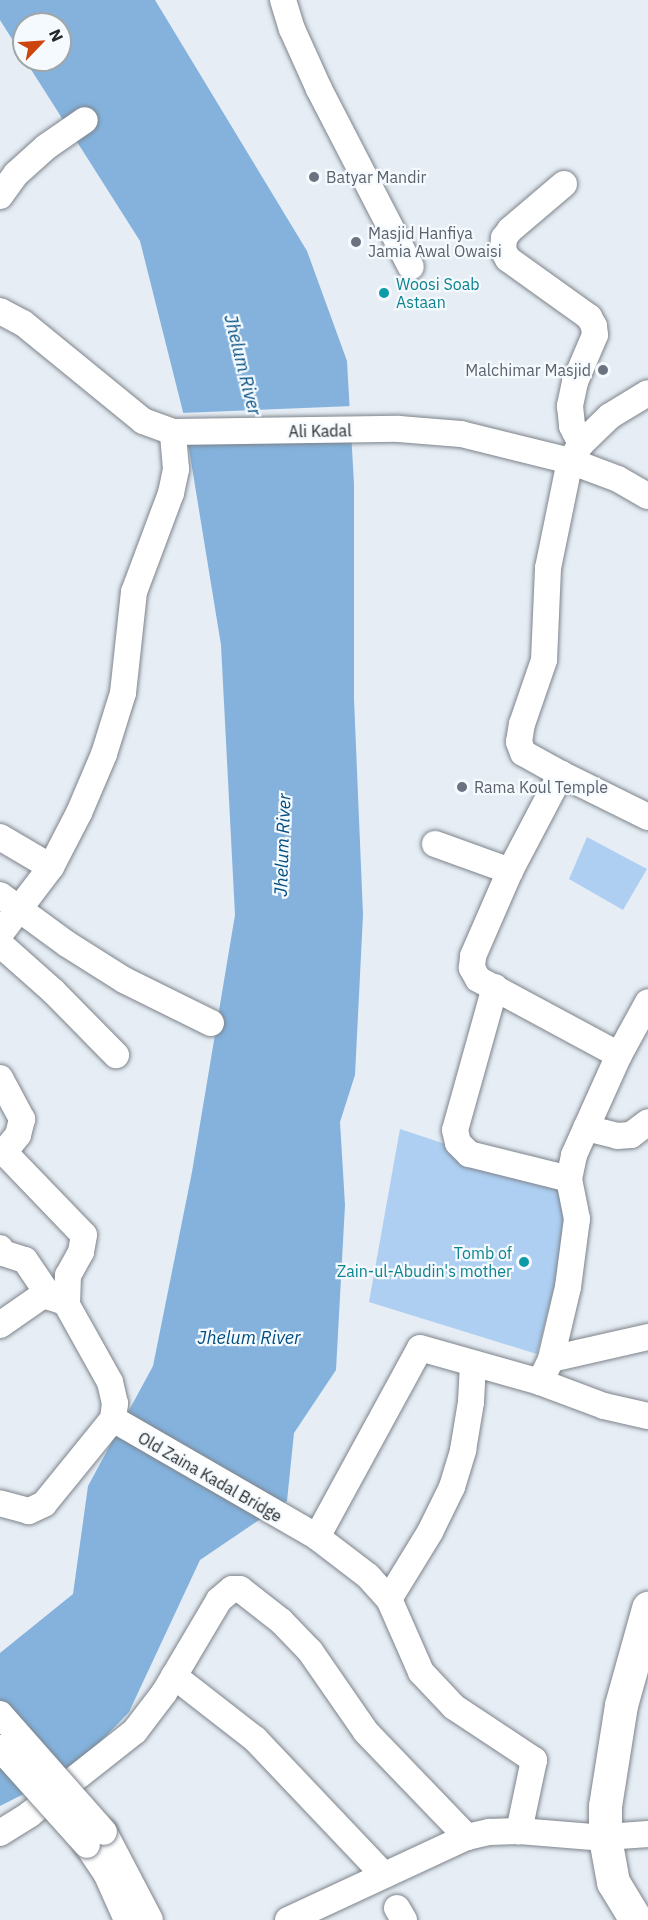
<!DOCTYPE html>
<html>
<head>
<meta charset="utf-8">
<style>
	body { margin:0 }
	#map { position:relative; width:648px; height:1920px; overflow:hidden; background:#e6edf4; font-family:"IBM Plex Sans",sans-serif }
	div>[style] { position:absolute }
	[style*='--x'] { left:calc(var(--x)*1px); top:calc(var(--y)*1px); width:calc(var(--w)*1px); rotate:calc(var(--a)*1deg) }
	.green>* { inset:0; background:#aecff2 }
	.water>* { inset:0; background:#84b2dd }
	.pier>* { inset:0; background:#e6edf4 }
	.roads { filter:drop-shadow(0 0 2px #7d838a) drop-shadow(0 0 2px #7d838a) }
	.minor>* { height:26px; margin:-13px; padding:0 13px; transform-origin:13px; border-radius:13px; background:#fff }
	.major>* { height:33px; margin:-16.5px; padding:0 16.5px; transform-origin:16.5px; border-radius:16.5px; background:#fff }
	.bridges { filter:drop-shadow(0 0 2px #7d838a) drop-shadow(0 0 2px #7d838a) }
	.minor-bridge>* { height:26px; margin:-13px; padding:0 13px; transform-origin:13px; border-radius:13px; background:#fff }
	.dots>* { width:16px; height:16px; translate:-50% -50%; box-sizing:border-box; border:3px solid #f5fafe; border-radius:50% }
	span { translate:-50% -50%; white-space:nowrap; text-align:center; line-height:1.15; -webkit-text-stroke:4.5px #f5fafe; paint-order:stroke }
	.worship-label { font-size:16px; color:#5b616d }
	.left { translate:0 -50%; text-align:left }
	.right { translate:-100% -50%; text-align:right }
	.culture-label { font-size:16px; color:#0d838f }
	.street-label { font-size:16px; color:#242729 }
	.water-label { font-size:18px; color:#004e83; font-style:italic }
	.north { position:absolute; left:12px; top:12px; width:60px; height:60px; box-sizing:border-box; background:#f5fafe; border:2px solid #a1a6a9; border-radius:50%; rotate:65deg; font-size:16px; font-weight:700; line-height:24px; text-align:center; color:#242729 }
	.north::after { content:''; display:block; margin:auto; width:21px; height:27px; background:#cb450c; clip-path:polygon(50% 0,100% 100%,50% 72%,0 100%) }
</style>
</head>
<body>
<div id="map">
	<div class="green">
		<i style="clip-path:polygon(587px 837px,647px 869px,623px 910px,569px 879px)"></i>
		<i style="clip-path:polygon(400px 1129px,567px 1184px,572px 1219px,537px 1354px,369px 1302px)"></i>
	</div>
	<div class="water">
		<i style="clip-path:polygon(0 0,155px 0,307px 251px,347px 361px,354px 484px,354px 699px,363px 915px,355px 1075px,340px 1122px,345px 1205px,336px 1370px,294px 1433px,287px 1501px,200px 1560px,129px 1712px,75px 1768px,0 1806px,0 1653px,73px 1594px,88px 1486px,153px 1366px,192px 1172px,235px 915px,221px 645px,183px 412px,140px 241px,25px 60px,60px 60px,60px 24px,24px 24px,24px 58px,0 20px)"></i>
	</div>
	<div class="pier">
		<i style="clip-path:polygon(353px 406px,355px 436px,185px 443px,181px 413px)"></i>
	</div>
	<div class="roads">
		<div class="minor">
			<i style="--x:283;--y:0;--w:30;--a:73"></i>
			<i style="--x:292;--y:29;--w:66;--a:65.8"></i>
			<i style="--x:319;--y:89;--w:200;--a:62.7"></i>
			<i style="--x:564;--y:184;--w:71;--a:139.6"></i>
			<i style="--x:510;--y:230;--w:10;--a:127"></i>
			<i style="--x:504;--y:238;--w:12;--a:95"></i>
			<i style="--x:503;--y:250;--w:10;--a:61"></i>
			<i style="--x:508;--y:259;--w:100;--a:35.6"></i>
			<i style="--x:589;--y:317;--w:10;--a:61"></i>
			<i style="--x:594;--y:326;--w:9;--a:84"></i>
			<i style="--x:595;--y:335;--w:51;--a:113.1"></i>
			<i style="--x:575;--y:382;--w:25;--a:102"></i>
			<i style="--x:570;--y:406;--w:20;--a:84"></i>
			<i style="--x:572;--y:426;--w:20;--a:63"></i>
			<i style="--x:0;--y:196;--w:27;--a:-54"></i>
			<i style="--x:16;--y:174;--w:40;--a:-42"></i>
			<i style="--x:46;--y:147;--w:47;--a:-34.7"></i>
			<i style="--x:0;--y:311;--w:26;--a:28"></i>
			<i style="--x:23;--y:323;--w:155;--a:39.2"></i>
			<i style="--x:143;--y:421;--w:32;--a:20"></i>
			<i style="--x:173;--y:432;--w:226;--a:-0.8"></i>
			<i style="--x:399;--y:429;--w:62;--a:4.6"></i>
			<i style="--x:461;--y:434;--w:112;--a:13.9"></i>
			<i style="--x:570;--y:461;--w:51;--a:20.6"></i>
			<i style="--x:618;--y:479;--w:34;--a:30"></i>
			<i style="--x:561;--y:774;--w:43;--a:-151.1"></i>
			<i style="--x:523;--y:753;--w:12;--a:-110"></i>
			<i style="--x:519;--y:742;--w:18;--a:-81"></i>
			<i style="--x:522;--y:724;--w:68;--a:-71"></i>
			<i style="--x:544;--y:660;--w:92;--a:-87.5"></i>
			<i style="--x:548;--y:568;--w:109;--a:-78.4"></i>
			<i style="--x:570;--y:461;--w:20;--a:-57"></i>
			<i style="--x:581;--y:444;--w:40;--a:-44"></i>
			<i style="--x:610;--y:416;--w:44;--a:-31.2"></i>
			<i style="--x:0;--y:837;--w:59;--a:30.5"></i>
			<i style="--x:435;--y:844;--w:80;--a:19.8"></i>
			<i style="--x:0;--y:895;--w:83;--a:36.2"></i>
			<i style="--x:67;--y:944;--w:67;--a:32.3"></i>
			<i style="--x:124;--y:980;--w:97;--a:26.3"></i>
			<i style="--x:0;--y:934;--w:84;--a:-52.7"></i>
			<i style="--x:51;--y:867;--w:61;--a:-62.6"></i>
			<i style="--x:79;--y:813;--w:64;--a:-67"></i>
			<i style="--x:104;--y:754;--w:64;--a:-72.7"></i>
			<i style="--x:123;--y:693;--w:102;--a:-83.8"></i>
			<i style="--x:134;--y:592;--w:106;--a:-69.5"></i>
			<i style="--x:171;--y:493;--w:25;--a:-78"></i>
			<i style="--x:176;--y:469;--w:37;--a:-95"></i>
			<i style="--x:0;--y:944;--w:71;--a:41.6"></i>
			<i style="--x:53;--y:991;--w:90;--a:45.5"></i>
			<i style="--x:495;--y:987;--w:148;--a:105.6"></i>
			<i style="--x:455;--y:1130;--w:13;--a:77"></i>
			<i style="--x:458;--y:1143;--w:16;--a:45"></i>
			<i style="--x:469;--y:1154;--w:103;--a:14"></i>
			<i style="--x:619;--y:1055;--w:160;--a:-151.7"></i>
			<i style="--x:478;--y:979;--w:13;--a:-119"></i>
			<i style="--x:472;--y:968;--w:12;--a:-85"></i>
			<i style="--x:473;--y:956;--w:93;--a:-66.5"></i>
			<i style="--x:510;--y:871;--w:110;--a:-62.3"></i>
			<i style="--x:561;--y:774;--w:97;--a:26.3"></i>
			<i style="--x:0;--y:1078;--w:47;--a:61.8"></i>
			<i style="--x:22;--y:1119;--w:16;--a:104"></i>
			<i style="--x:18;--y:1135;--w:22;--a:129"></i>
			<i style="--x:4;--y:1152;--w:115;--a:46.1"></i>
			<i style="--x:84;--y:1235;--w:17;--a:100"></i>
			<i style="--x:81;--y:1252;--w:26;--a:119"></i>
			<i style="--x:68;--y:1275;--w:30;--a:92"></i>
			<i style="--x:67;--y:1305;--w:88;--a:60.8"></i>
			<i style="--x:110;--y:1382;--w:22;--a:77"></i>
			<i style="--x:115;--y:1403;--w:16;--a:97"></i>
			<i style="--x:113;--y:1419;--w:109;--a:129.1"></i>
			<i style="--x:44;--y:1504;--w:17;--a:155"></i>
			<i style="--x:29;--y:1511;--w:30;--a:-165"></i>
			<i style="--x:586;--y:1128;--w:32;--a:14"></i>
			<i style="--x:617;--y:1136;--w:14;--a:-4"></i>
			<i style="--x:631;--y:1135;--w:21;--a:-37"></i>
			<i style="--x:0;--y:1248;--w:6;--a:59"></i>
			<i style="--x:3;--y:1253;--w:23;--a:18"></i>
			<i style="--x:25;--y:1260;--w:45;--a:56"></i>
			<i style="--x:50;--y:1297;--w:18;--a:19"></i>
			<i style="--x:0;--y:1325;--w:56;--a:-34.8"></i>
			<i style="--x:551;--y:1359;--w:99;--a:-12.8"></i>
			<i style="--x:540;--y:1382;--w:25;--a:-64"></i>
			<i style="--x:551;--y:1359;--w:74;--a:-76.7"></i>
			<i style="--x:568;--y:1287;--w:69;--a:-82.5"></i>
			<i style="--x:577;--y:1219;--w:41;--a:-101.3"></i>
			<i style="--x:569;--y:1179;--w:25;--a:-78"></i>
			<i style="--x:574;--y:1155;--w:110;--a:-65.8"></i>
			<i style="--x:619;--y:1055;--w:60;--a:-61.3"></i>
			<i style="--x:113;--y:1419;--w:236;--a:30"></i>
			<i style="--x:317;--y:1537;--w:64;--a:37.4"></i>
			<i style="--x:368;--y:1576;--w:31;--a:48"></i>
			<i style="--x:389;--y:1599;--w:80;--a:66.3"></i>
			<i style="--x:421;--y:1672;--w:48;--a:46.7"></i>
			<i style="--x:454;--y:1707;--w:96;--a:33.5"></i>
			<i style="--x:534;--y:1760;--w:73;--a:101.9"></i>
			<i style="--x:317;--y:1537;--w:215;--a:-61.4"></i>
			<i style="--x:420;--y:1348;--w:125;--a:15.8"></i>
			<i style="--x:540;--y:1382;--w:68;--a:20.6"></i>
			<i style="--x:604;--y:1406;--w:45;--a:12.8"></i>
			<i style="--x:389;--y:1599;--w:79;--a:-58.5"></i>
			<i style="--x:430;--y:1532;--w:50;--a:-63.9"></i>
			<i style="--x:452;--y:1487;--w:39;--a:-73"></i>
			<i style="--x:463;--y:1450;--w:49;--a:-80.5"></i>
			<i style="--x:471;--y:1402;--w:38;--a:-87"></i>
			<i style="--x:174;--y:1676;--w:103;--a:37.9"></i>
			<i style="--x:255;--y:1739;--w:187;--a:46.5"></i>
			<i style="--x:104;--y:1832;--w:99;--a:62.4"></i>
			<i style="--x:0;--y:1833;--w:36;--a:-32"></i>
			<i style="--x:30;--y:1814;--w:134;--a:-38.3"></i>
			<i style="--x:135;--y:1731;--w:48;--a:-52.7"></i>
			<i style="--x:164;--y:1693;--w:108;--a:-59.4"></i>
			<i style="--x:219;--y:1600;--w:17;--a:-40"></i>
			<i style="--x:232;--y:1589;--w:8;--a:0"></i>
			<i style="--x:240;--y:1589;--w:52;--a:38"></i>
			<i style="--x:281;--y:1621;--w:42;--a:46"></i>
			<i style="--x:310;--y:1651;--w:98;--a:55.3"></i>
			<i style="--x:366;--y:1732;--w:146;--a:46.1"></i>
			<i style="--x:620;--y:1836;--w:28;--a:-4"></i>
			<i style="--x:87;--y:1845;--w:34;--a:56"></i>
			<i style="--x:106;--y:1873;--w:51;--a:65.9"></i>
			<i style="--x:397;--y:1908;--w:14;--a:60"></i>
			<i style="--x:288;--y:1920;--w:197;--a:-24.9"></i>
			<i style="--x:467;--y:1837;--w:23;--a:-13"></i>
			<i style="--x:489;--y:1832;--w:30;--a:-2"></i>
			<i style="--x:519;--y:1831;--w:86;--a:4.7"></i>
		</div>
		<div class="major">
			<i style="--x:636;--y:1920;--w:44;--a:-121.2"></i>
			<i style="--x:613;--y:1882;--w:45;--a:-100.3"></i>
			<i style="--x:605;--y:1838;--w:32;--a:-90"></i>
			<i style="--x:605;--y:1806;--w:102;--a:-81"></i>
			<i style="--x:621;--y:1705;--w:101;--a:-74.4"></i>
		</div>
	</div>
	<div class="bridges">
		<div class="minor-bridge">
			<i style="--x:0;--y:1714;--w:157;--a:48.6"></i>
			<i style="--x:0;--y:1748;--w:130;--a:48.1"></i>
		</div>
	</div>
	<div class="dots">
		<i style="left:314px;top:177px;background:#6b7280"></i>
		<i style="left:356px;top:242px;background:#6b7280"></i>
		<i style="left:384px;top:293px;background:#0f9aa8"></i>
		<i style="left:603px;top:370px;background:#6b7280"></i>
		<i style="left:462px;top:787px;background:#6b7280"></i>
		<i style="left:524px;top:1262px;background:#0f9aa8"></i>
	</div>
	<div class="worship-label">
		<span class="left" style="left:326px;top:177px">Batyar Mandir</span>
		<span class="left" style="left:368px;top:242px">Masjid Hanfiya<br>Jamia Awal Owaisi</span>
		<span class="right" style="left:591px;top:370px">Malchimar Masjid</span>
		<span class="left" style="left:474px;top:787px">Rama Koul Temple</span>
	</div>
	<div class="culture-label">
		<span class="left" style="left:396px;top:293px">Woosi Soab<br>Astaan</span>
		<span class="right" style="left:512px;top:1262px">Tomb of<br>Zain-ul-Abudin's mother</span>
	</div>
	<div class="street-label">
		<span style="left:320px;top:431px;rotate:-1deg">Ali Kadal</span>
		<span style="left:210px;top:1477px;rotate:30deg">Old Zaina Kadal Bridge</span>
	</div>
	<div class="water-label">
		<span style="left:242px;top:365px;rotate:76deg">Jhelum River</span>
		<span style="left:283px;top:845px;rotate:-88deg">Jhelum River</span>
		<span style="left:249px;top:1338px">Jhelum River</span>
	</div>
	<div class="north">N</div>
</div>
</body>
</html>
